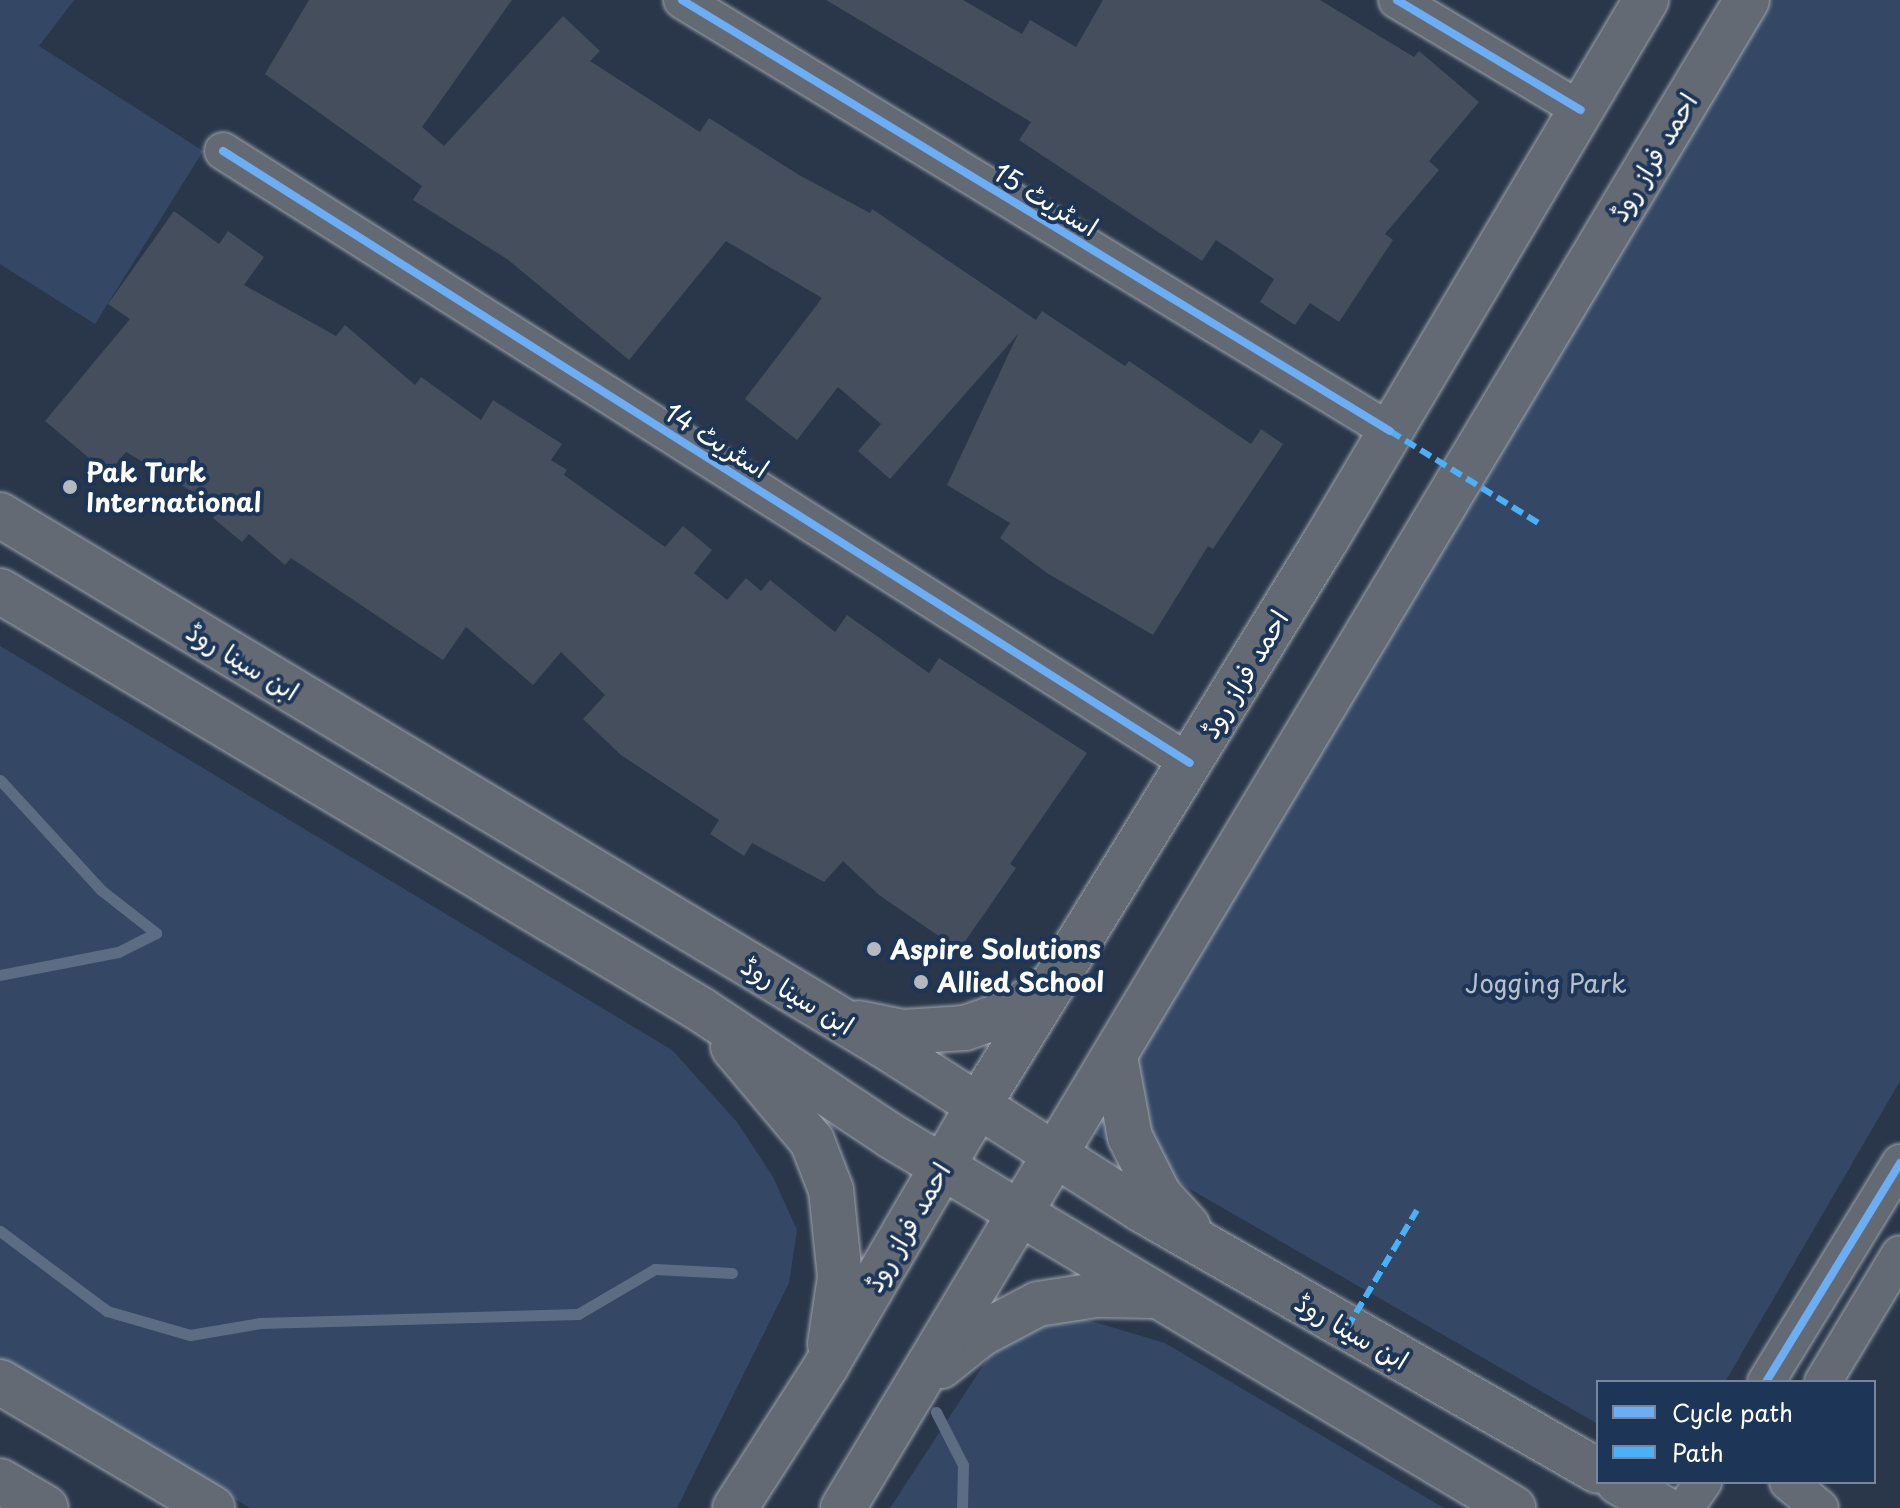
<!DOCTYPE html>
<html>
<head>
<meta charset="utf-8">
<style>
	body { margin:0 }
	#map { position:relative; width:1900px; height:1508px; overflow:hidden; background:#2a374a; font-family:"Playpen Sans","Playpen Sans Arabic",sans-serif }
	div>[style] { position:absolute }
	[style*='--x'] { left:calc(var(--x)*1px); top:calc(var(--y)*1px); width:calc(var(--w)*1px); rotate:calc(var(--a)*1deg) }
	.green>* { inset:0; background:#344865 }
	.stream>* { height:11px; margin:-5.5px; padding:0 5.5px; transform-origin:5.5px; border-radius:5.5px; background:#5c6d83 }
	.building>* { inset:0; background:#444e5c }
	.roads { filter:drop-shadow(0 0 2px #9fa5ae) drop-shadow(0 0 2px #9fa5ae) }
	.minor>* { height:36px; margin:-18px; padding:0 18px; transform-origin:18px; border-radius:18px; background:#636a74 }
	.major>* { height:44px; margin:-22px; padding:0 22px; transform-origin:22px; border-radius:22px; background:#636a74 }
	.quiet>* { height:6px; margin-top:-3px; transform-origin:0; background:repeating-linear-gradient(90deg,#4cb0f7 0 12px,transparent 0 18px) }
	.cycleway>* { height:8px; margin:-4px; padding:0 4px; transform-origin:4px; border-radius:4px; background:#6dadf4 }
	.dots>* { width:22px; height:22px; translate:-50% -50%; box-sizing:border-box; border:4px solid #1d3557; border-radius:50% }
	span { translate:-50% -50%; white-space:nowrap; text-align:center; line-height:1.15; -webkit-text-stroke:8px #1d3557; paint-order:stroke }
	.street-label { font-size:26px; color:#fff }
	.poi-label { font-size:26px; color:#fff; font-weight:700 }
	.left { translate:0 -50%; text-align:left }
	.park-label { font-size:26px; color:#b9c0ca }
	.legend { position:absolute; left:1596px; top:1380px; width:280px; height:104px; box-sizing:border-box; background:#1d3557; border:2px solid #77869a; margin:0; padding:10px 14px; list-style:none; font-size:24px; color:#fff }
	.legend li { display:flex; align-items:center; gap:16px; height:40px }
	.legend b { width:40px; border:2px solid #77869a }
</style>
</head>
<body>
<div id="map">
	<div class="green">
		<i style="clip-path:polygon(0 0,74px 0,39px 46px,203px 151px,95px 324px,0 264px)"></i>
		<i style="clip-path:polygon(1725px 0,1900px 0,1900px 1081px,1725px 1382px,1598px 1382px,1598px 1424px,1056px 1112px)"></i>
		<i style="clip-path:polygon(0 646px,672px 1050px,737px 1122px,773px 1177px,797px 1230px,789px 1283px,677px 1508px,250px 1508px,0 1360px)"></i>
		<i style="clip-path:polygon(1064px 1313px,1165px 1343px,1444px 1508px,890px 1508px,992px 1352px)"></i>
	</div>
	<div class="stream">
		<i style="--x:0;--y:780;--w:149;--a:47.4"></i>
		<i style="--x:101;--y:890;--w:70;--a:38"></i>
		<i style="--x:156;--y:933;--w:42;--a:153.4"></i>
		<i style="--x:118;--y:952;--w:120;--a:169"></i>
		<i style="--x:0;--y:1231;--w:134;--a:36.8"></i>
		<i style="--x:107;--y:1311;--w:86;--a:16.1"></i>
		<i style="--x:190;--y:1335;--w:71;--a:-9.7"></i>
		<i style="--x:260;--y:1323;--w:318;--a:-1.6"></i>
		<i style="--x:578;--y:1314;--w:89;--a:-30.3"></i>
		<i style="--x:655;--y:1269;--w:77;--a:3"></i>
		<i style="--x:936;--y:1412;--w:59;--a:63"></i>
		<i style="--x:963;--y:1465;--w:43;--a:91.3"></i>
	</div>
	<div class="building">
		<i style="clip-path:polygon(309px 0,512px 0,422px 127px,444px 146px,563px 16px,600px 51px,590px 61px,700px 132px,709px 118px,799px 175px,870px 213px,872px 209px,1036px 320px,1042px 311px,1125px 366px,1129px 361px,1251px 444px,1261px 429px,1283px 444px,1213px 549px,1208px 546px,1153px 635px,1047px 573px,1000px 538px,1010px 523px,947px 485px,1018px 334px,890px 479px,858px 451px,881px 424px,838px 387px,797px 440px,745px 399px,822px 298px,726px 241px,629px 360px,507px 259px,413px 200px,422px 186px,265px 74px)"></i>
		<i style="clip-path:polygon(826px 0,963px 0,1022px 34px,1030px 20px,1076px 47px,1103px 0,1320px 0,1414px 57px,1419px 51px,1479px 102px,1429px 161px,1439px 170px,1385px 234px,1393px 240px,1339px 322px,1310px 303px,1295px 325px,1260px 302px,1274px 279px,1216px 240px,1202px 261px,1019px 140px,1031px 122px)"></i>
		<i style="clip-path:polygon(174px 211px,219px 244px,228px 231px,264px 257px,244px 285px,336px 336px,345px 325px,415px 385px,421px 377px,481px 420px,493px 400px,562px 444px,551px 460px,567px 470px,564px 475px,665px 547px,683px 526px,712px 550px,694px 573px,727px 600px,746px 578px,761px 591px,770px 580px,835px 632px,847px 615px,929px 673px,939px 658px,1087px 753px,1010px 864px,1016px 868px,959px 950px,879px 895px,843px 861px,824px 882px,752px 843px,744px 856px,710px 834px,719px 820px,621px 755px,583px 719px,605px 695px,561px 652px,533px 685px,466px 627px,443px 660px,291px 558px,285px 565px,249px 534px,242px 542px,213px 518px,221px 509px,126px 452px,108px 474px,45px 421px,130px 319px,108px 304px)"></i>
	</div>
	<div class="roads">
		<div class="minor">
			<i style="--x:682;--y:0;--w:829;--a:31.33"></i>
			<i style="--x:1397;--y:0;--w:214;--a:30.9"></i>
			<i style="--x:223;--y:151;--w:1144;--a:32.33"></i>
			<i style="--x:1766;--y:1382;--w:257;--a:-58.5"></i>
			<i style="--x:1823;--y:1382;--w:149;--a:-59"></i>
			<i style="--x:1788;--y:1482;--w:41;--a:39.1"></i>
			<i style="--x:1685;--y:1508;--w:32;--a:-55"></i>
		</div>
		<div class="major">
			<i style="--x:0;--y:515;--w:1030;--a:30.97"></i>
			<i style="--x:883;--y:1045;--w:307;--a:32.5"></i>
			<i style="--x:1142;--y:1210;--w:525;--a:29.79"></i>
			<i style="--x:0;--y:591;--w:815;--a:30.84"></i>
			<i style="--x:700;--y:1009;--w:229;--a:33.6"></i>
			<i style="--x:891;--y:1136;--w:725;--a:30.88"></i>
			<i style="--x:859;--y:1023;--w:45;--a:11.6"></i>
			<i style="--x:903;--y:1032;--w:62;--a:-3.7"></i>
			<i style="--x:965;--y:1028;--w:49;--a:-19.2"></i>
			<i style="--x:1011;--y:1012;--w:43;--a:-33.7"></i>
			<i style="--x:733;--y:1047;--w:123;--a:50"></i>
			<i style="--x:812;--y:1141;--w:53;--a:68.8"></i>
			<i style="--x:831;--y:1190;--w:87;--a:84.1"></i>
			<i style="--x:840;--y:1277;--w:68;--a:98.5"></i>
			<i style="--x:1115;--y:1057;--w:81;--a:79.4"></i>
			<i style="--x:1130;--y:1137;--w:65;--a:63.4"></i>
			<i style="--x:1159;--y:1195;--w:43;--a:47.8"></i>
			<i style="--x:941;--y:1366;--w:51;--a:-38.7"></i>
			<i style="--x:981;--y:1334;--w:64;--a:-27.8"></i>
			<i style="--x:1038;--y:1304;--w:59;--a:-8.8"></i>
			<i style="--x:1096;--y:1295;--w:60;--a:1"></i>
			<i style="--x:0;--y:1382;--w:247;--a:30.7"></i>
			<i style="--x:0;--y:1481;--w:53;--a:30.4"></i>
			<i style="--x:1618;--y:1482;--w:52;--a:30"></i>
			<i style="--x:735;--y:1508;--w:169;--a:-57.3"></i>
			<i style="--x:826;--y:1366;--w:301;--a:-59.7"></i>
			<i style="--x:978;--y:1106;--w:664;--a:-58.42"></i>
			<i style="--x:1326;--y:540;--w:628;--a:-59.35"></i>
			<i style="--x:843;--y:1508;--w:1758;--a:-59.06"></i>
		</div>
	</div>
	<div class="quiet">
		<i style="--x:1390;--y:431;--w:180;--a:31.8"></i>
		<i style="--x:1347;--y:1328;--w:137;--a:-59.3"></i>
	</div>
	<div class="cycleway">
		<i style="--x:682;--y:0;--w:829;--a:31.33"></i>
		<i style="--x:1397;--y:0;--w:214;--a:30.9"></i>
		<i style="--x:223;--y:151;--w:1144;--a:32.33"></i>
		<i style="--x:1766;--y:1382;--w:257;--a:-58.5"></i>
	</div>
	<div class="dots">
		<i style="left:70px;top:487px;background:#b4b9c0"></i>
		<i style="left:874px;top:949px;background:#b4b9c0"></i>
		<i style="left:921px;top:982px;background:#b4b9c0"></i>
	</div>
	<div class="street-label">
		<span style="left:1653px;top:157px;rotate:-59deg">احمد فراز روڈ</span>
		<span style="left:1046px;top:199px;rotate:31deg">اسٹریٹ 15</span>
		<span style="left:717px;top:440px;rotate:32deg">اسٹریٹ 14</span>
		<span style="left:243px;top:661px;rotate:31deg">ابن سینا روڈ</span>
		<span style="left:1244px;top:674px;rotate:-59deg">احمد فراز روڈ</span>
		<span style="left:798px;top:995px;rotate:31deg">ابن سینا روڈ</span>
		<span style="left:907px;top:1227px;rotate:-60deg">احمد فراز روڈ</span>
		<span style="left:1352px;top:1331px;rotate:30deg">ابن سینا روڈ</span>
	</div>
	<div class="poi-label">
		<span class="left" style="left:86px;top:487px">Pak Turk<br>International</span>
		<span class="left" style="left:890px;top:949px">Aspire Solutions</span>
		<span class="left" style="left:937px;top:982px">Allied School</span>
	</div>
	<div class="park-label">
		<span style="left:1546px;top:983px">Jogging Park</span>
	</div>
	<ul class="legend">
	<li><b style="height:10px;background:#6dadf4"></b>Cycle path</li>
	<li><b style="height:10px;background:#4cb0f7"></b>Path</li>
	</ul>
</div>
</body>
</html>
